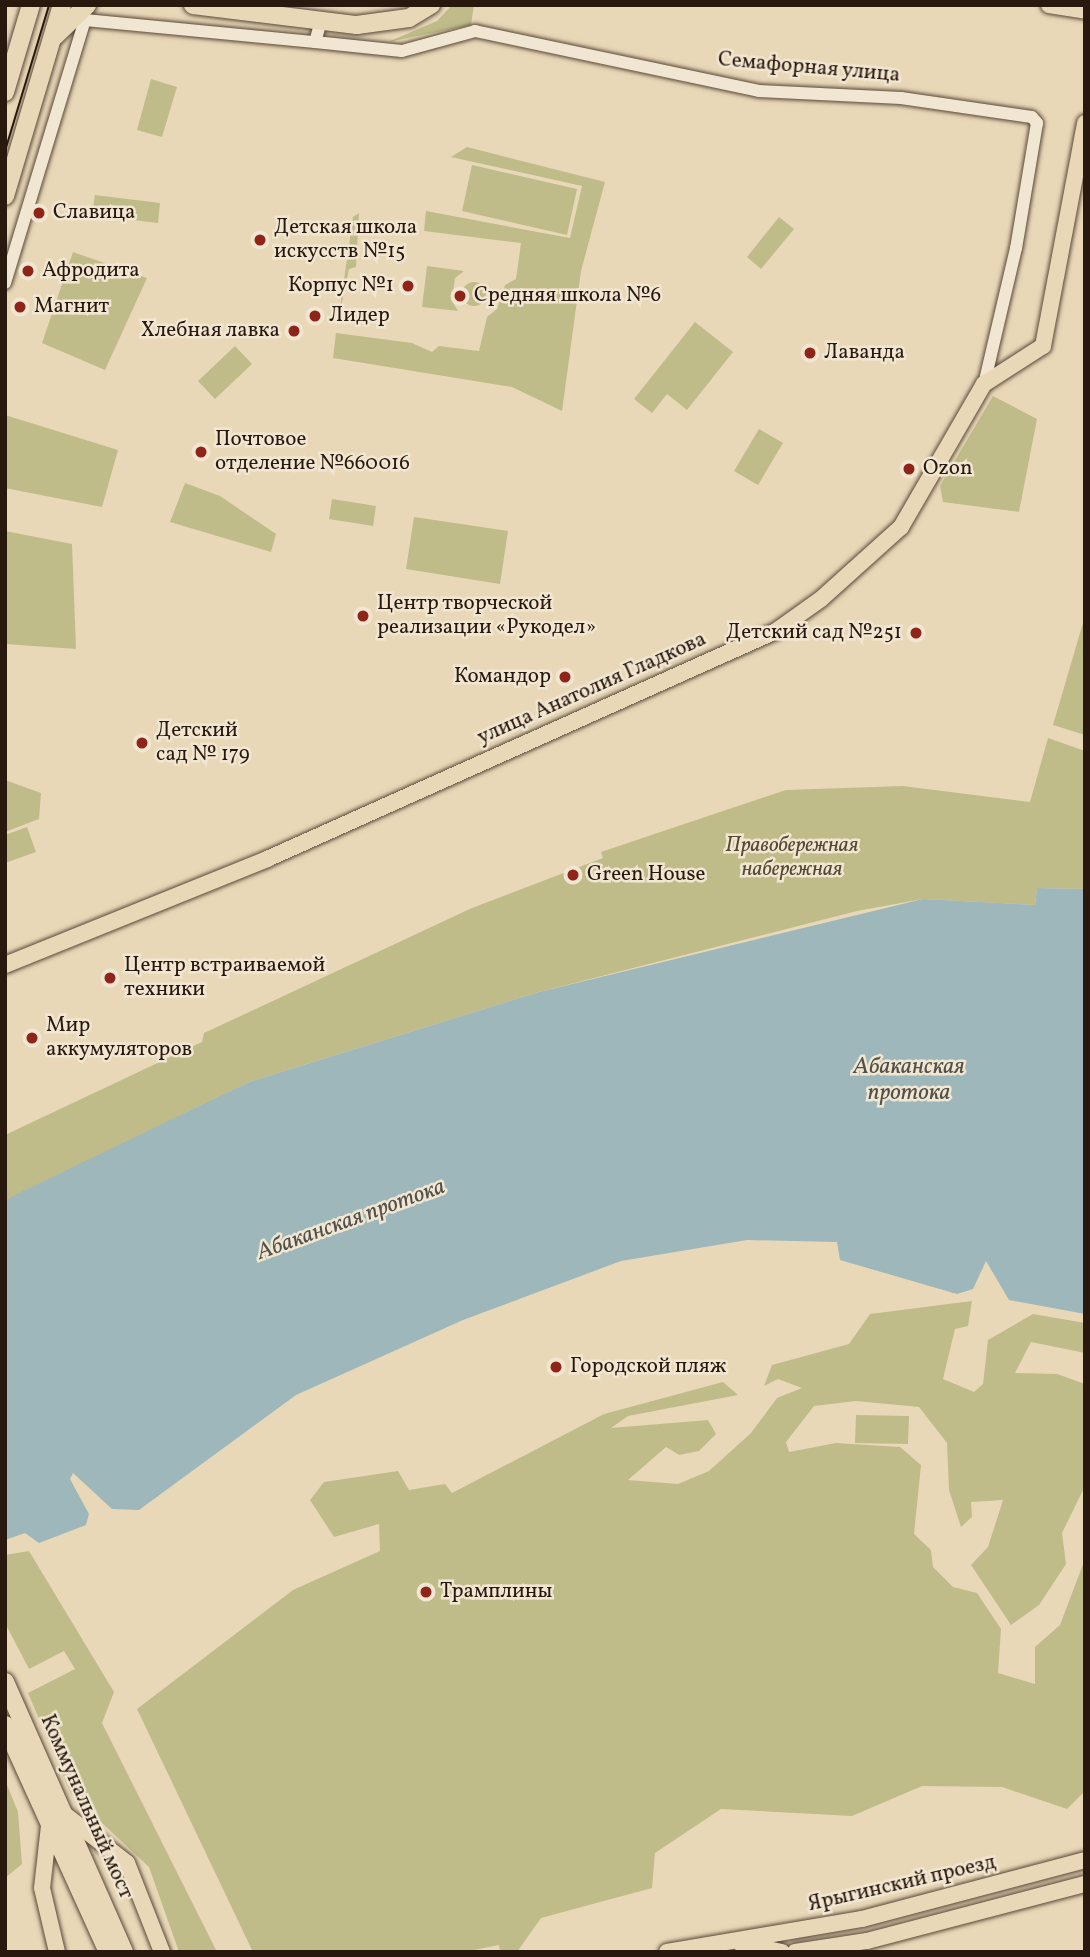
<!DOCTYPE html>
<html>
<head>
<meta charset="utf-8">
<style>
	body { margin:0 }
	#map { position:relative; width:1090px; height:1957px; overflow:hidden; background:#e9d8b8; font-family:Vollkorn,serif }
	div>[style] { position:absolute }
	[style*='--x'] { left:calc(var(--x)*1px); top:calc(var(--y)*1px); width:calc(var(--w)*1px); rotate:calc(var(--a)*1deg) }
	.green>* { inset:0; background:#bfbc89 }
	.round { border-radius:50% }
	.water>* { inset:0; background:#9db7ba }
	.roads { filter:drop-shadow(0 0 2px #584838) drop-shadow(0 0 2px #584838) }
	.minor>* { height:12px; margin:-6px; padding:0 6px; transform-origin:6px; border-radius:6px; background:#f1e6d1 }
	.major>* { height:16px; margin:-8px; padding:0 8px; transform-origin:8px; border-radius:8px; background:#e9d8b8 }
	.highway>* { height:18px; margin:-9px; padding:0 9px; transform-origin:9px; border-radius:9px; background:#e9d8b8 }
	.tram>* { height:2px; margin:-1px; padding:0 1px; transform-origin:1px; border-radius:1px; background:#28180d }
	.dots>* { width:19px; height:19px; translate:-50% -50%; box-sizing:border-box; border:4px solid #f1e6d1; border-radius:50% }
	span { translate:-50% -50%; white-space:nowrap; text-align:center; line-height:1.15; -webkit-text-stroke:5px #f1e6d1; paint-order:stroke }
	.street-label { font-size:21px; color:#28180d }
	.poi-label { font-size:21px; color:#28180d }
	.left { translate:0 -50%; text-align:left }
	.right { translate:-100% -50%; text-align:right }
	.park-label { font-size:21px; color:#554932; font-style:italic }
	.water-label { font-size:23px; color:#51504a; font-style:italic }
	.frame { position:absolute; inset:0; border:7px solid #28180d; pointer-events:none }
</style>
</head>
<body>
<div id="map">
	<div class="green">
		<i style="clip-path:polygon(452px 5px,474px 5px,471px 25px,388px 42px,437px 21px)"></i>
		<i style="clip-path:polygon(151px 79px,177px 87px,162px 137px,137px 130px)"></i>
		<i style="clip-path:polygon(467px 147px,605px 182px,581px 271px,562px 411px,512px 387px,333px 358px,336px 333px,412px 343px,432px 352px,439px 346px,479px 351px,487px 317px,497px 309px,505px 285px,516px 279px,521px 243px,424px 231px,426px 211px,570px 238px,582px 186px,451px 157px)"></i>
		<i style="clip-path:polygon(472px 165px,577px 189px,567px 235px,462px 211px)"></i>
		<i style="clip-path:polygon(95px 195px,160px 203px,158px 223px,92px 215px)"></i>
		<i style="clip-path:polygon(359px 213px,356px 267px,349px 269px,338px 321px,353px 217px)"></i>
		<i style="clip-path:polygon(779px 217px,794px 229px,761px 269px,747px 257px)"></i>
		<i style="clip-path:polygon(73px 252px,147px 278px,105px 370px,42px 343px)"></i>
		<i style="clip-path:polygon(427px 266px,464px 271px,455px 278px,452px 301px,458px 311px,422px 307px)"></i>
		<i class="round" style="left:462px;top:282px;width:24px;height:24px"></i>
		<i style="clip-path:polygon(695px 322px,733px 352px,687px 410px,667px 394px,652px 413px,634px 399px)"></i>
		<i style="clip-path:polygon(235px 346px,252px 364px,215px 399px,198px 381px)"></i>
		<i style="clip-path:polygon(993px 396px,1037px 419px,1019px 512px,943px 502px,940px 486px)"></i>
		<i style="clip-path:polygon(5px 415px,118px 450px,102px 507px,5px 488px)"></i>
		<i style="clip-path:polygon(759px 429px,783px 443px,758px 485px,734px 471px)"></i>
		<i style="clip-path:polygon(185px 483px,220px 496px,276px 534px,271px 552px,170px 522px)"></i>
		<i style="clip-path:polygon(332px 499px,376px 506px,373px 526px,329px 519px)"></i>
		<i style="clip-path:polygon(414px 517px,508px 531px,500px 584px,406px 569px)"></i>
		<i style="clip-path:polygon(5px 531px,72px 544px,76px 649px,5px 644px)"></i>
		<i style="clip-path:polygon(1085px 616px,1085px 735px,1053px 725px)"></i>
		<i style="clip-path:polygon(1048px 738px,1085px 751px,1085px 889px,1037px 888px,1035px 905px,923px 899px,857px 911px,539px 992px,249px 1082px,5px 1202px,5px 1135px,202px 1042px,204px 1033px,472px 908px,603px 858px,601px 852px,786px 790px,903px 786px,1030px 802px)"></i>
		<i style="clip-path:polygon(5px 780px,41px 793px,39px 819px,5px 832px)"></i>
		<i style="clip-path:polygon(27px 827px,36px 852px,5px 863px,5px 835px)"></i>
		<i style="clip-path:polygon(972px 1301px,968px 1326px,955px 1329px,943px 1379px,974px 1392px,983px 1384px,988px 1340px,1033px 1314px,1085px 1323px,1085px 1353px,1031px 1342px,1015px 1373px,1057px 1374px,1085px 1384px,1085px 1486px,1062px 1533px,1066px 1564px,1039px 1605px,1011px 1625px,971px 1565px,988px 1547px,1003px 1500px,971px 1502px,972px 1517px,961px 1527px,949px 1490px,947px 1443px,919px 1407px,856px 1401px,814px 1406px,786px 1442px,789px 1452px,836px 1443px,900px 1447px,921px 1465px,914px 1534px,931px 1550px,933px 1567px,953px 1587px,977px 1593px,1001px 1629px,998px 1673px,1035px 1684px,1035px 1647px,1060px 1625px,1085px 1559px,1085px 1791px,1067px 1809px,1002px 1787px,922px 1786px,852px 1816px,721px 1809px,655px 1853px,652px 1888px,541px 1918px,517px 1952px,500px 1952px,499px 1945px,464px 1952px,253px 1952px,137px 1709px,293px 1590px,380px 1551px,379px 1524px,334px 1537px,310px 1500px,324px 1482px,398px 1471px,409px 1490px,445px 1484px,452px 1493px,604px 1414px,723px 1382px,738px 1395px,628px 1416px,611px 1428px,708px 1420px,716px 1434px,699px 1451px,679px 1455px,666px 1447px,628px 1480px,678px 1484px,709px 1471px,751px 1433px,777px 1398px,802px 1388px,778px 1379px,764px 1386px,772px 1365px,849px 1344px,870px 1314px)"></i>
		<i style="clip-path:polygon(856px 1415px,909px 1416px,908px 1444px,855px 1443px)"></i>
		<i style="clip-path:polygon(29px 1551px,114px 1692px,102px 1723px,217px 1952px,179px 1952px,149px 1867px,71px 1794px,28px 1693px,75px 1669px,64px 1651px,29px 1669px,5px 1623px,5px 1555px)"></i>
		<i style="clip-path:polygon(5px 1780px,18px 1812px,22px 1864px,5px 1878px)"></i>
	</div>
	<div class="water">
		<i style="clip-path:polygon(1037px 888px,1085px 889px,1085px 1314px,1009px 1300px,986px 1261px,973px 1289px,957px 1294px,840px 1260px,837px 1242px,747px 1240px,621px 1261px,463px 1320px,296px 1395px,139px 1510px,112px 1509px,73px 1473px,70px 1479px,89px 1514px,86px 1525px,39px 1543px,25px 1533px,5px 1540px,5px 1202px,11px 1197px,249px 1082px,539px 992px,923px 899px,1035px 905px)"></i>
	</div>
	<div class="roads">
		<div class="minor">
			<i style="--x:315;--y:42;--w:87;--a:5.9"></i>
			<i style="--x:402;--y:51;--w:76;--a:-15.3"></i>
			<i style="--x:475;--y:31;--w:290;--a:11.9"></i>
			<i style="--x:759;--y:91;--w:142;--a:2.8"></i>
			<i style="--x:901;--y:98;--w:132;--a:8.3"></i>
			<i style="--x:1032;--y:117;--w:8;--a:50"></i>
			<i style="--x:1037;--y:123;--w:127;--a:99.5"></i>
			<i style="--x:1016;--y:248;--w:140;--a:103.2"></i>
			<i style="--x:5;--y:283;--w:275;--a:-73.1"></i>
			<i style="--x:85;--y:20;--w:231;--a:5.5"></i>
			<i style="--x:315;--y:42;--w:22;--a:-74"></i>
		</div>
		<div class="major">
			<i style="--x:1049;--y:5;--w:36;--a:9"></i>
			<i style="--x:5;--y:965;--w:283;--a:-22"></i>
			<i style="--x:267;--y:859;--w:558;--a:-24.13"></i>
			<i style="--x:776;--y:631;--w:55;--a:-35.4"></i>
			<i style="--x:821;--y:599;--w:108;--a:-42"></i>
			<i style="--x:901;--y:527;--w:165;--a:-59.9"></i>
			<i style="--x:984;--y:384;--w:70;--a:-32.8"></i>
			<i style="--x:1043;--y:346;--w:227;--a:-79.3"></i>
			<i style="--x:63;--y:1813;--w:81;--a:38"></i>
			<i style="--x:127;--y:1863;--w:96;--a:68.5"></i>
			<i style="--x:50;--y:1817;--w:71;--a:96.4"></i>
			<i style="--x:42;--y:1888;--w:66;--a:76.8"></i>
			<i style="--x:740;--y:1943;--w:43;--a:12.1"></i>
			<i style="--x:667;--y:1952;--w:198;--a:-9.6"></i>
			<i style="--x:862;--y:1919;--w:231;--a:-14.8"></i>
			<i style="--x:795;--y:1952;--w:73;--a:-8.7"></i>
			<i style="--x:867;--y:1941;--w:225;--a:-14.7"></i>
		</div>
		<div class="highway">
			<i style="--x:193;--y:5;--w:165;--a:7"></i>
			<i style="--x:357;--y:25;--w:52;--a:-7.7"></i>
			<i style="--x:409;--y:18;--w:26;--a:-31"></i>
			<i style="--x:55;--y:36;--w:45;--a:-44.1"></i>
			<i style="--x:5;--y:92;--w:91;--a:-73.4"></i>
			<i style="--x:5;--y:196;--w:199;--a:-73.4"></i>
			<i style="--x:5;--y:1682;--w:295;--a:66.2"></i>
			<i style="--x:5;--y:1725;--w:249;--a:65.6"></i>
		</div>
	</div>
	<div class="tram">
		<i style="--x:5;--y:151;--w:152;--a:-73.2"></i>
	</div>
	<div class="dots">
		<i style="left:39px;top:213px;background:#8f2418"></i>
		<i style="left:260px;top:240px;background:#8f2418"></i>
		<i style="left:28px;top:271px;background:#8f2418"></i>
		<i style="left:408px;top:286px;background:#8f2418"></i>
		<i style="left:460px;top:296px;background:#8f2418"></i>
		<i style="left:20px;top:307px;background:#8f2418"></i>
		<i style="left:315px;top:316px;background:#8f2418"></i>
		<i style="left:294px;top:331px;background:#8f2418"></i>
		<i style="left:810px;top:353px;background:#8f2418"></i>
		<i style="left:201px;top:452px;background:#8f2418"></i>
		<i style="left:909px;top:469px;background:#8f2418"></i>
		<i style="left:363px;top:616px;background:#8f2418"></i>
		<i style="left:916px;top:633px;background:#8f2418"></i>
		<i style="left:565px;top:677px;background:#8f2418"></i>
		<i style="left:142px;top:743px;background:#8f2418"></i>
		<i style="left:573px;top:875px;background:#8f2418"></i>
		<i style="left:110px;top:978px;background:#8f2418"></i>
		<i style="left:32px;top:1038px;background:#8f2418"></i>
		<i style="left:556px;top:1367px;background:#8f2418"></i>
		<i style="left:426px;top:1592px;background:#8f2418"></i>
	</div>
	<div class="street-label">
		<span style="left:809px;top:68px;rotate:5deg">Семафорная улица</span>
		<span style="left:592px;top:689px;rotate:-24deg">улица Анатолия Гладкова</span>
		<span style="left:86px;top:1807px;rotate:66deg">Коммунальный мост</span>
		<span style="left:902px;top:1884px;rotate:-13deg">Ярыгинский проезд</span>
	</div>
	<div class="poi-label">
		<span class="left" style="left:53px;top:213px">Славица</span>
		<span class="left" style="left:274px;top:240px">Детская школа<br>искусств №15</span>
		<span class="left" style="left:42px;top:271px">Афродита</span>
		<span class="right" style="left:394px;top:286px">Корпус №1</span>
		<span class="left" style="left:474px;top:296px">Средняя школа №6</span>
		<span class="left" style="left:34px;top:307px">Магнит</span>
		<span class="left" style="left:329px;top:316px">Лидер</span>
		<span class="right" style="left:280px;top:331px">Хлебная лавка</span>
		<span class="left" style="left:824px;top:353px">Лаванда</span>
		<span class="left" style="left:215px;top:452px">Почтовое<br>отделение №660016</span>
		<span class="left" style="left:923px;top:469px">Ozon</span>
		<span class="left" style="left:377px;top:616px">Центр творческой<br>реализации «Рукодел»</span>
		<span class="right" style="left:902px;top:633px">Детский сад №251</span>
		<span class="right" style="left:551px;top:677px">Командор</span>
		<span class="left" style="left:156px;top:743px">Детский<br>сад № 179</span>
		<span class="left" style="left:587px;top:875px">Green House</span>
		<span class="left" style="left:124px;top:978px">Центр встраиваемой<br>техники</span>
		<span class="left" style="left:46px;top:1038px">Мир<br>аккумуляторов</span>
		<span class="left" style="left:570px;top:1367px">Городской пляж</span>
		<span class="left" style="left:440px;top:1592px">Трамплины</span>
	</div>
	<div class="park-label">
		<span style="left:792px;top:858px">Правобережная<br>набережная</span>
	</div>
	<div class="water-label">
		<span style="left:909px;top:1080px">Абаканская<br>протока</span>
		<span style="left:351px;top:1220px;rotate:-20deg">Абаканская протока</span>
	</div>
	<div class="frame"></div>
</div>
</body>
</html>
